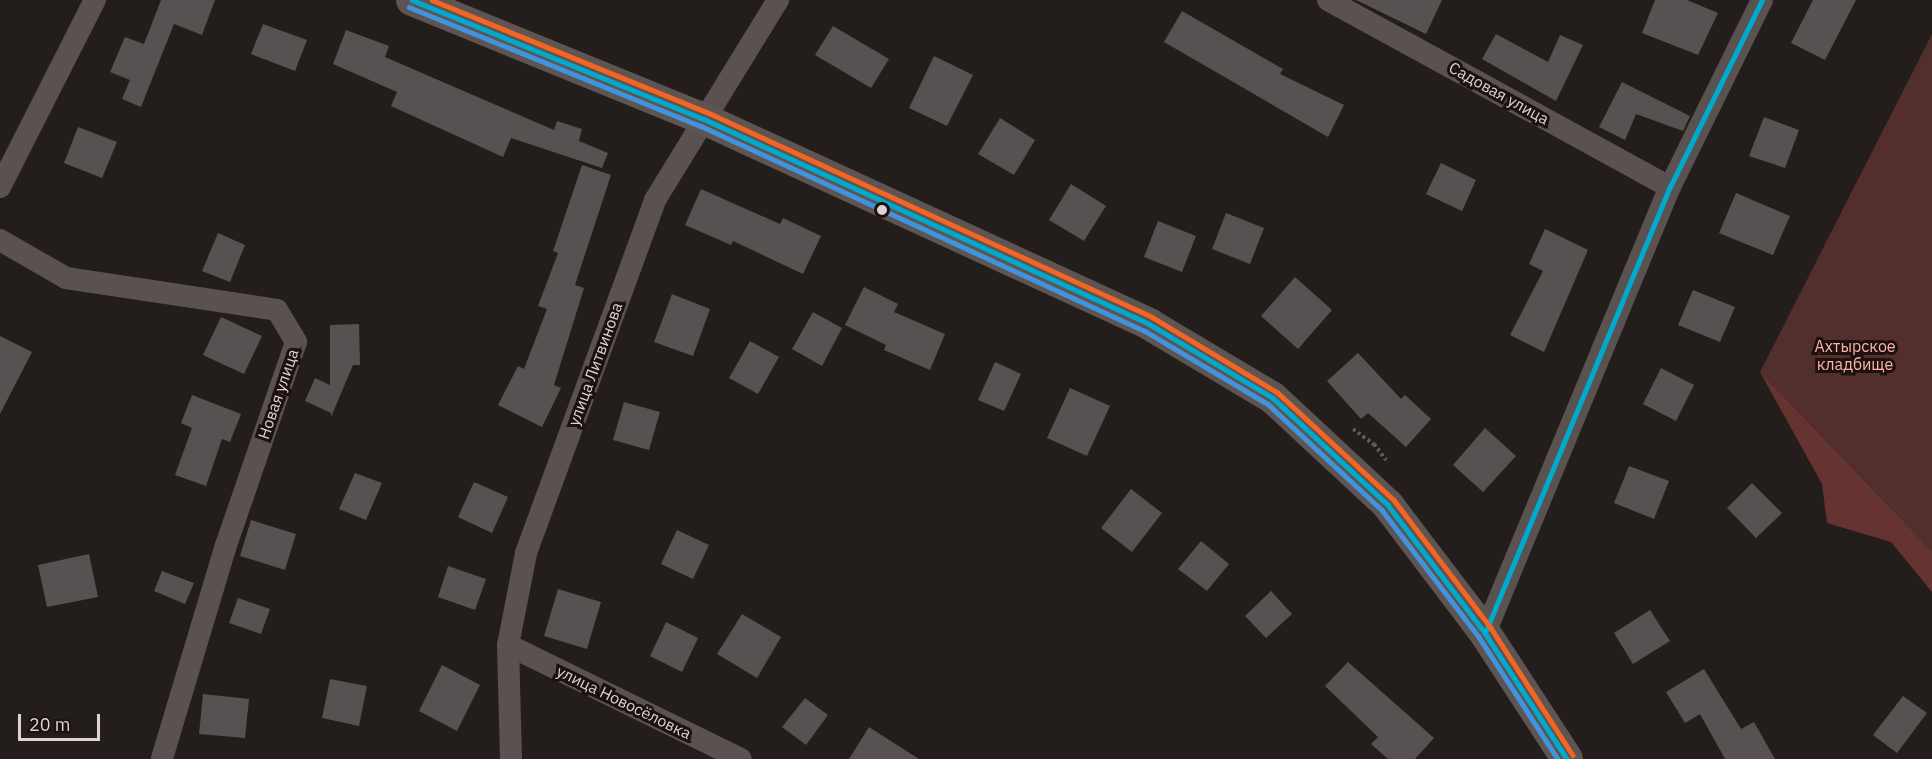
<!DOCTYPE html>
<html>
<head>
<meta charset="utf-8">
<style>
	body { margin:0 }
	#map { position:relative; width:1932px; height:759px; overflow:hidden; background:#231d1c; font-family:"IBM Plex Sans",sans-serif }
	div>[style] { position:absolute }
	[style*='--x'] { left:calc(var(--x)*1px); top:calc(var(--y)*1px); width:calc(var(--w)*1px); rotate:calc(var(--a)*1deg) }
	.green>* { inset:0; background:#522f2c }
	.forest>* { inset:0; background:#653430 }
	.building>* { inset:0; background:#575151 }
	.path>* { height:4px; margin-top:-2px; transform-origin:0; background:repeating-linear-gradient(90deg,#615a58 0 3px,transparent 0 6px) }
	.street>* { height:22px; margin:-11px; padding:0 11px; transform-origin:11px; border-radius:11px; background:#5a5250 }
	.secondary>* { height:32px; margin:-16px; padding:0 16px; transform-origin:16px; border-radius:16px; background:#5e5452 }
	.bus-1>* { height:4.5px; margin:-2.25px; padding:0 2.25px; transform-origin:2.25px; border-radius:2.25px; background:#00a9ce }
	.bus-2>* { height:4.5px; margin:-2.25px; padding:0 2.25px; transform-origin:2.25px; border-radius:2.25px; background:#4094de }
	.bus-3>* { height:4.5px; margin:-2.25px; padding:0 2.25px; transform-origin:2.25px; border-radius:2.25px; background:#f26522 }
	.dots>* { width:16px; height:16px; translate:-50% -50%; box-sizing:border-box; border:3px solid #1d1110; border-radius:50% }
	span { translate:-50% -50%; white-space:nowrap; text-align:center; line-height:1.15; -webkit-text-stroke:6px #1d1110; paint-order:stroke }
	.street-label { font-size:16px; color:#dcd3d2 }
	.park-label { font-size:16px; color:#fbb3aa }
	.scale { position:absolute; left:18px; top:714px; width:82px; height:27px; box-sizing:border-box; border:3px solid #dcd3d2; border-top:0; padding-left:8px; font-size:18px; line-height:21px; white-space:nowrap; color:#dcd3d2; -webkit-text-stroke:4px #1d1110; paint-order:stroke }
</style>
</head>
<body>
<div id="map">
	<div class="green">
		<i style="clip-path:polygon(1932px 34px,1932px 551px,1760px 372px)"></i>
	</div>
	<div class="forest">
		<i style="clip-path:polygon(1760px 372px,1932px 551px,1932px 592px,1891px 542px,1827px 523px,1822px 484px)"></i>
	</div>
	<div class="building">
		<i style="clip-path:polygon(161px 0,215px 0,202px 35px,174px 24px,141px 107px,122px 99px,130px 80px,110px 72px,125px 37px,144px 44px)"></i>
		<i style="clip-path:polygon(1356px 0,1442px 0,1426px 34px)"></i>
		<i style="clip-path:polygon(1655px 0,1687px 0,1718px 13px,1698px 55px,1642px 33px)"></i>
		<i style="clip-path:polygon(1813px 0,1856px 0,1825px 60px,1791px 43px)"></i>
		<i style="clip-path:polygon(1182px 11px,1283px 69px,1280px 74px,1344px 105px,1328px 137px,1164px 42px)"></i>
		<i style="clip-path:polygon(263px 24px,307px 40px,295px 71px,251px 54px)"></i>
		<i style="clip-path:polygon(833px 26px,889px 59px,871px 88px,815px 55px)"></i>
		<i style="clip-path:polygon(346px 30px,389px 46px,385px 57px,554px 130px,557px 121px,582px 129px,579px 141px,608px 153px,602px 168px,511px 138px,503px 157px,391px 106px,397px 92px,333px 64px)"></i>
		<i style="clip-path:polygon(1496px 34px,1548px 62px,1560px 35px,1583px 45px,1556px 101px,1482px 59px)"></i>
		<i style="clip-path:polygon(934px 56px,973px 75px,947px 126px,909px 108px)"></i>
		<i style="clip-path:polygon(1622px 82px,1690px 116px,1683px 131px,1636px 114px,1625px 140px,1599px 127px)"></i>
		<i style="clip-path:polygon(1764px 117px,1799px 130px,1785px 168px,1749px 156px)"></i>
		<i style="clip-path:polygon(1000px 118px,1035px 140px,1014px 175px,978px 154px)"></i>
		<i style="clip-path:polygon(78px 127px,117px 142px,102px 178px,64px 163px)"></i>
		<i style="clip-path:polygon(1441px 163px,1476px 180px,1462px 211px,1426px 194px)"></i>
		<i style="clip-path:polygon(582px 165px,611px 175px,575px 285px,584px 288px,554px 385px,561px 388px,542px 427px,498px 405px,518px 366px,524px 369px,547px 309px,538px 306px,558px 253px,553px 251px)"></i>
		<i style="clip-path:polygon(1071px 184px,1106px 206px,1084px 241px,1049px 220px)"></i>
		<i style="clip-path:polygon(701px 189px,780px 224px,783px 218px,821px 236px,803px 274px,733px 241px,731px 245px,685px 225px)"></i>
		<i style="clip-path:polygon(1736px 193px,1790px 216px,1773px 255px,1719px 233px)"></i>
		<i style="clip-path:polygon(1226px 213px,1264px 228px,1250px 264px,1212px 249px)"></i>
		<i style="clip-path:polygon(1158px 221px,1196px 236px,1182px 272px,1144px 257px)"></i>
		<i style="clip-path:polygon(1545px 229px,1588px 250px,1544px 352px,1510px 335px,1543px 271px,1529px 264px)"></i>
		<i style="clip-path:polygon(218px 233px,245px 245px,230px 282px,202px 271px)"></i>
		<i style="clip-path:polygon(1295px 277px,1332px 310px,1298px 349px,1261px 316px)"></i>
		<i style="clip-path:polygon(864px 287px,898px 304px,894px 312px,945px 334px,930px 370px,884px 350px,886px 345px,845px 325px)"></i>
		<i style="clip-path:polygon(1693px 290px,1735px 307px,1720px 342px,1678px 325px)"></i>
		<i style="clip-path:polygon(672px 294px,710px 309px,693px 356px,654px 342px)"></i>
		<i style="clip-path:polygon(813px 312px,842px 328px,822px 366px,792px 349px)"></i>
		<i style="clip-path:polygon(221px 317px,262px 336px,244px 374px,203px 355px)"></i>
		<i style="clip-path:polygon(359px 324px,360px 365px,353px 365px,331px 417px,331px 413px,305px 401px,315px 378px,330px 385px,330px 325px)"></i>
		<i style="clip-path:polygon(0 336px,32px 352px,0 414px)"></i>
		<i style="clip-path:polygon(750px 341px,779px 357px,758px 394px,729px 378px)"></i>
		<i style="clip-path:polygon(1358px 353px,1401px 399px,1405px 395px,1431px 419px,1406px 447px,1368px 413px,1361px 419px,1327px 381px)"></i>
		<i style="clip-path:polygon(995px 362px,1021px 374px,1004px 411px,978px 400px)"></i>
		<i style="clip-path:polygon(1661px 368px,1694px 385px,1676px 421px,1643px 404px)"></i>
		<i style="clip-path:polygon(1070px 388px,1110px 406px,1087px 456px,1047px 438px)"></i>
		<i style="clip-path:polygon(192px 395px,241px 414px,230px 442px,222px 439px,206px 486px,175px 475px,192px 428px,181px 423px)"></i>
		<i style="clip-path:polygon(624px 402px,660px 412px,649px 450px,613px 440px)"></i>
		<i style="clip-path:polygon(1485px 428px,1516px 456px,1483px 492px,1453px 465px)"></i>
		<i style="clip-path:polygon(1629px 466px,1669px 481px,1654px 519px,1614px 503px)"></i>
		<i style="clip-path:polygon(355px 473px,382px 483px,366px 520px,339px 509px)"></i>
		<i style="clip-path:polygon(474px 482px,508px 497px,492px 533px,458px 517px)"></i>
		<i style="clip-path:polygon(1752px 483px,1782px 513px,1756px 538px,1727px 508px)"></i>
		<i style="clip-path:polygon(1131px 489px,1162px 513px,1132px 552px,1101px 528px)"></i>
		<i style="clip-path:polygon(251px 520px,296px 534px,285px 570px,240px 556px)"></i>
		<i style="clip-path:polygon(677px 530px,709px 545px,693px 579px,661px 564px)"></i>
		<i style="clip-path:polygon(1201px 541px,1229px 564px,1207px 591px,1178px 569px)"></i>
		<i style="clip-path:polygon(89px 554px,98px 597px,47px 607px,38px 565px)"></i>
		<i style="clip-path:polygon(448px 566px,486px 579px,475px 610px,438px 597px)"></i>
		<i style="clip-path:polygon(162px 571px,194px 583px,185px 604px,154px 591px)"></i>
		<i style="clip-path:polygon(558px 589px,601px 602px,587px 649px,544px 636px)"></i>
		<i style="clip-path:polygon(1271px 591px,1292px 614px,1266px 638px,1245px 616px)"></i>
		<i style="clip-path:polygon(238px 598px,270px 609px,261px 634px,229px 623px)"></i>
		<i style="clip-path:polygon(1650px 610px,1670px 641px,1633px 664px,1614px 633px)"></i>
		<i style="clip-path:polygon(742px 614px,781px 637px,757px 678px,717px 654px)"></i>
		<i style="clip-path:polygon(666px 622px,698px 638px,682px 672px,650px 656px)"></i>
		<i style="clip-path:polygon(1348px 662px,1434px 738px,1415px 759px,1388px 759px,1371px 744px,1378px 737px,1325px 686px)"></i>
		<i style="clip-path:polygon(442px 665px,480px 685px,457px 731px,419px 711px)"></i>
		<i style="clip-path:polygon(1704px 669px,1741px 729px,1754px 722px,1775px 759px,1725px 759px,1700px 714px,1685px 723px,1666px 692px)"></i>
		<i style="clip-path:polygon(330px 679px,367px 686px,359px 726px,322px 718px)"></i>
		<i style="clip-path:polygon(203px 694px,249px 699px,245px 738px,199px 734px)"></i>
		<i style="clip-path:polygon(1903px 696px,1927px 713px,1897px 753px,1873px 735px)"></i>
		<i style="clip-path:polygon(805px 698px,828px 715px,806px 745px,782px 727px)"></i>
		<i style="clip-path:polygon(869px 727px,919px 759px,849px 759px)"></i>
	</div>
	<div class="path">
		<i style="--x:1353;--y:429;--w:26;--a:36"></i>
		<i style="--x:1374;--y:444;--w:20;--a:53"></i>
	</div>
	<div class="street">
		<i style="--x:1328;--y:0;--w:390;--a:28.7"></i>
		<i style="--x:0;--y:187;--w:210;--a:-63.1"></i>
		<i style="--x:0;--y:240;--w:76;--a:29.9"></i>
		<i style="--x:66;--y:278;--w:213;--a:8.6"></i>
		<i style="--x:277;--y:310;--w:37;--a:59"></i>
		<i style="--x:296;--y:342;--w:215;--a:109"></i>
		<i style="--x:226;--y:545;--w:223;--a:106.7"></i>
		<i style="--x:1485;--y:633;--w:483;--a:-67.5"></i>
		<i style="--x:1670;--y:187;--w:208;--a:-63.8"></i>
		<i style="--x:508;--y:645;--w:259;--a:26.1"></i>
		<i style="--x:511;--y:759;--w:114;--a:-91.5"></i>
		<i style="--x:508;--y:645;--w:94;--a:-78.9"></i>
		<i style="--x:526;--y:553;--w:376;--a:-69.9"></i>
		<i style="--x:655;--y:200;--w:235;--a:-58.4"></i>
	</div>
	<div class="secondary">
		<i style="--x:412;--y:0;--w:315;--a:22.2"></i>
		<i style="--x:704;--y:119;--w:490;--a:24.7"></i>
		<i style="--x:1149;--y:324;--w:144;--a:30.8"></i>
		<i style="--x:1273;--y:398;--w:157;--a:42.9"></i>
		<i style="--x:1388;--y:505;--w:161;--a:52.8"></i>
		<i style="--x:1485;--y:633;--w:150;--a:56.9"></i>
	</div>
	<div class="bus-1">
		<i style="--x:412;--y:0;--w:315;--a:22.2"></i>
		<i style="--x:704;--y:119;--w:490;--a:24.7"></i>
		<i style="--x:1149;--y:324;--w:144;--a:30.8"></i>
		<i style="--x:1273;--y:398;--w:157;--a:42.9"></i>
		<i style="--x:1388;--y:505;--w:161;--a:52.8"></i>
		<i style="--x:1485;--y:633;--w:150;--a:56.9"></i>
		<i style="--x:1485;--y:633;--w:483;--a:-67.5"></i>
		<i style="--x:1670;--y:187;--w:208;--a:-63.8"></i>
	</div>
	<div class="bus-2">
		<i style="--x:409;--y:7;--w:315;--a:22.2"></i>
		<i style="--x:701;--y:126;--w:489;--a:24.8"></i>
		<i style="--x:1145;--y:331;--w:143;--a:30.7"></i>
		<i style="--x:1268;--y:404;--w:156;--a:42.9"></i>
		<i style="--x:1382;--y:510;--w:160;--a:52.6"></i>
		<i style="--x:1479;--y:637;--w:145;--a:57.1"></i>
	</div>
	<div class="bus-3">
		<i style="--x:432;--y:0;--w:297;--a:22.2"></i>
		<i style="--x:707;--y:112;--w:490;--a:24.7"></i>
		<i style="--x:1152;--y:317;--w:146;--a:31"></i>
		<i style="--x:1277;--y:392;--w:159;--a:42.7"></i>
		<i style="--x:1394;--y:500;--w:161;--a:52.8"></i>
		<i style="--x:1491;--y:628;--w:151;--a:57.2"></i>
	</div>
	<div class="dots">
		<i style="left:882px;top:210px;background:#dcd3d2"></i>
	</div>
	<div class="street-label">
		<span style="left:1499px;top:93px;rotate:29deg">Садовая улица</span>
		<span style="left:595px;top:364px;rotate:-70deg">улица Литвинова</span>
		<span style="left:278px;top:394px;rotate:-71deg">Новая улица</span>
		<span style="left:624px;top:702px;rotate:26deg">улица Новосёловка</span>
	</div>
	<div class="park-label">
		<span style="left:1855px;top:355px">Ахтырское<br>кладбище</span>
	</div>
	<div class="scale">20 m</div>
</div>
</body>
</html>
